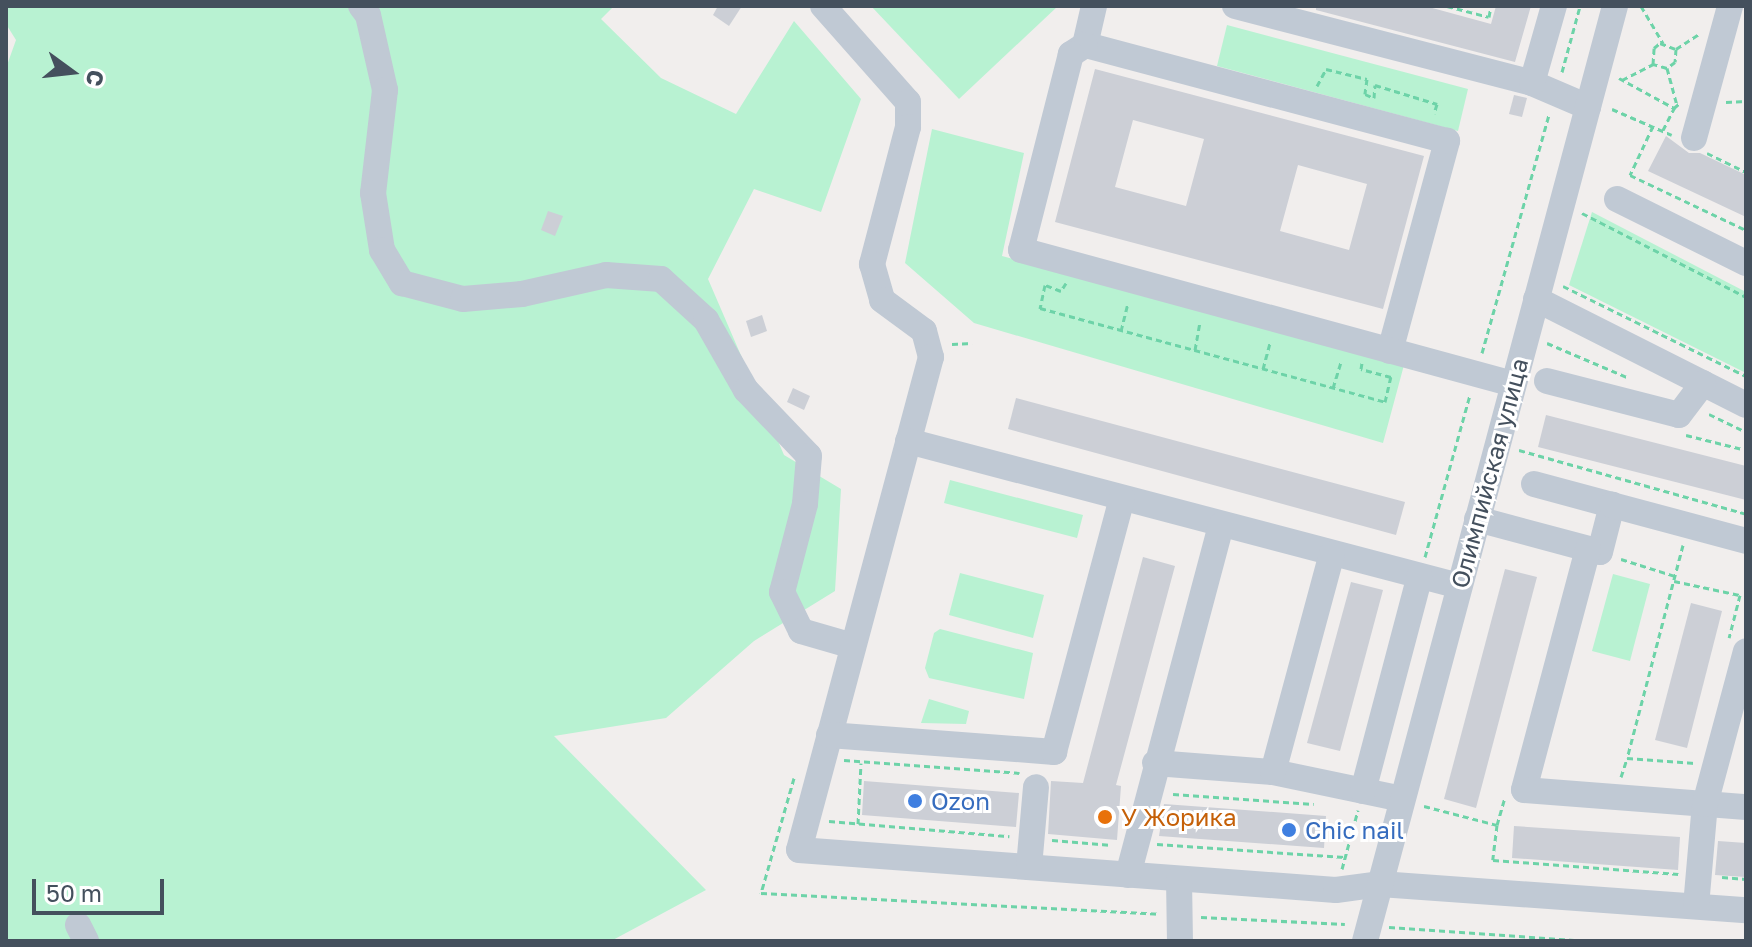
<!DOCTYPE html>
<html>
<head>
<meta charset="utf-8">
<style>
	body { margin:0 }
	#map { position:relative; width:1752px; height:947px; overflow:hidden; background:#f1eeed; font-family:"Golos Text",sans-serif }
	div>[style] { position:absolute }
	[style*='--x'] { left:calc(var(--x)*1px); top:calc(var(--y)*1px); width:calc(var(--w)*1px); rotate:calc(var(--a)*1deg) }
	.green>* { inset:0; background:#b8f2d2 }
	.building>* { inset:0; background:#cccfd6 }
	.path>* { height:3px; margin-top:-1.5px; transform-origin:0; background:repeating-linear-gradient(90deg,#6dd3a8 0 6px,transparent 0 10px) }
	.minor>* { height:26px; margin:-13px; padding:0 13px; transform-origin:13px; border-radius:13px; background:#c0c9d4 }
	.dots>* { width:22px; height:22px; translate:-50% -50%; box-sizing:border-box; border:4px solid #fff; border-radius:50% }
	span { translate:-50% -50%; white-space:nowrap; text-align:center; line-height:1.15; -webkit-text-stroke:6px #fff; paint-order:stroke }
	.street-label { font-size:24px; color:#44505d }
	.shop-label { font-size:24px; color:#366cbe }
	.left { translate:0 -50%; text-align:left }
	.food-label { font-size:24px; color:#c56008 }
	.frame { position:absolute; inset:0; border:8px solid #44505d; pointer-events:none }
	.north { position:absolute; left:32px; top:32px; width:80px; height:80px; -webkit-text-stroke:6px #fff; paint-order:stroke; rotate:105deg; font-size:22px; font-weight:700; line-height:32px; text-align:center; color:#44505d }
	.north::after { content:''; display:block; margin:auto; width:28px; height:36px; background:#44505d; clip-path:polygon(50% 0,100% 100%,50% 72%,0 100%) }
	.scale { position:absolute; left:32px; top:879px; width:132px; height:36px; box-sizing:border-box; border:4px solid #44505d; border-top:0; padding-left:10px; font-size:24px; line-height:28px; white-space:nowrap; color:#44505d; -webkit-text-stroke:6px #fff; paint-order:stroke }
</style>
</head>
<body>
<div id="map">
	<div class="green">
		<i style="clip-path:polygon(6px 6px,614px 6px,601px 19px,661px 78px,736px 114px,794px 21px,861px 99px,821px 212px,754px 189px,708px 279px,784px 455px,841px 489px,835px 591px,754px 641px,666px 718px,554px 736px,706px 890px,611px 941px,6px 941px,6px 68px,16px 40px,6px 24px)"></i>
		<i style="clip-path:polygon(871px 6px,1058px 6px,959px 99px)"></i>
		<i style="clip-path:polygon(1227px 25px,1468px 89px,1458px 131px,1217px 66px)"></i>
		<i style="clip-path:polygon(932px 129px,1024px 153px,1002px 256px,1404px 365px,1383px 443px,974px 323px,905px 263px)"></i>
		<i style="clip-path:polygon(1592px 212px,1746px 292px,1746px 373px,1569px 285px)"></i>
		<i style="clip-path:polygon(950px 480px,1083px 515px,1077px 538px,944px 503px)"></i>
		<i style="clip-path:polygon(960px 573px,1044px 595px,1033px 638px,949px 615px)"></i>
		<i style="clip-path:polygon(1613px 574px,1650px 584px,1630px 661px,1592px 651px)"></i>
		<i style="clip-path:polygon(940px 629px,1033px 653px,1024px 699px,929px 678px,925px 668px,934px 633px)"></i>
		<i style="clip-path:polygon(929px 699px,969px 711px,966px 724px,921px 723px)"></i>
	</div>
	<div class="building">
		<i style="clip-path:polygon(718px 6px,742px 6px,729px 26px,713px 15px)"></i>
		<i style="clip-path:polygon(1316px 6px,1425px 6px,1491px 24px,1496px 6px,1531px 6px,1515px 62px,1316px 10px)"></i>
		<i style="clip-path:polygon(evenodd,1095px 69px,1424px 156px,1383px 309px,1055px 222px,1095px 69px,1133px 120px,1204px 139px,1186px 206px,1115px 187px,1133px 120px,1095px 69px,1298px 165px,1367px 184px,1349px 250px,1280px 231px,1298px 165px)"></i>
		<i style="clip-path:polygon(1514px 95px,1527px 98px,1522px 117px,1509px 114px)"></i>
		<i style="clip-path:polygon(1666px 136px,1689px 153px,1700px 153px,1746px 175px,1746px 217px,1648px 171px)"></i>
		<i style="clip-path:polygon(548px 211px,563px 216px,555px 236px,541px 230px)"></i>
		<i style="clip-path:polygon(762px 315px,767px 331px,751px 337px,746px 321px)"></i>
		<i style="clip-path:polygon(793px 388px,810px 396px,804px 410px,787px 402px)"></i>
		<i style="clip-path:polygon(1016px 398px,1405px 502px,1396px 535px,1008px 429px)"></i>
		<i style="clip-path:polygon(1546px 415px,1746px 466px,1746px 500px,1538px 447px)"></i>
		<i style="clip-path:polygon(1143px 557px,1175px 566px,1116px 785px,1121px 786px,1117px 840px,1048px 834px,1051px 781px,1083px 783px)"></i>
		<i style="clip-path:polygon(1505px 569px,1537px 577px,1476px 808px,1444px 799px)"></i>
		<i style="clip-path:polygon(1351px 582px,1383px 590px,1340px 751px,1307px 743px)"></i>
		<i style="clip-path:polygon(1691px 603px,1722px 611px,1687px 748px,1655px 740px)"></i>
		<i style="clip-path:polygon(864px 781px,1019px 793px,1016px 827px,862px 815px)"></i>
		<i style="clip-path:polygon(1164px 804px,1326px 816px,1324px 848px,1159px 836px)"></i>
		<i style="clip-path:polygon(1514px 826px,1680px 837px,1678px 870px,1512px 858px)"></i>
		<i style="clip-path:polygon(1718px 841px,1746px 843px,1746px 877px,1715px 875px)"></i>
	</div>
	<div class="path">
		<i style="--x:1447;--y:6;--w:43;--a:14.7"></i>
		<i style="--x:1489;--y:17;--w:11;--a:-80"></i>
		<i style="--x:1641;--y:6;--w:43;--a:59.3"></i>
		<i style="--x:1676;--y:49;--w:13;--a:94"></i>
		<i style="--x:1675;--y:62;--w:10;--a:143"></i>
		<i style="--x:1667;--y:68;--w:15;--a:-164"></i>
		<i style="--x:1653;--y:64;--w:16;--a:-86"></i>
		<i style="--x:1654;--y:48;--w:8;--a:-40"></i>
		<i style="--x:1660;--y:43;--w:17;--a:21"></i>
		<i style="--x:1676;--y:49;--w:27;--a:-33"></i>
		<i style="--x:1667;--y:68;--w:39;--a:75"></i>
		<i style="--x:1562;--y:72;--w:68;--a:-74.7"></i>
		<i style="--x:1619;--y:78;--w:63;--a:28.6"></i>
		<i style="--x:1674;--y:108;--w:9;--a:-41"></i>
		<i style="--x:1622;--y:80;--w:35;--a:-27"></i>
		<i style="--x:1317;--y:86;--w:19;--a:-62"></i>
		<i style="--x:1326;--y:69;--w:42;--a:13.7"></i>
		<i style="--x:1367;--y:79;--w:15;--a:98"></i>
		<i style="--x:1365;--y:94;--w:10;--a:24"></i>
		<i style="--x:1374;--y:98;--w:13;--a:-86"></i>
		<i style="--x:1375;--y:85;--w:65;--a:17"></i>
		<i style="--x:1437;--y:104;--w:10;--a:107"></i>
		<i style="--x:1726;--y:102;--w:20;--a:-3"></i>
		<i style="--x:1612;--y:109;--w:65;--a:23.4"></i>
		<i style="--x:1653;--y:126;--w:54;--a:115.1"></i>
		<i style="--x:1630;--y:175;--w:128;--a:25.4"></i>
		<i style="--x:1663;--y:130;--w:25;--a:-63"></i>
		<i style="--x:1707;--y:153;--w:43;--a:26"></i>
		<i style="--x:1582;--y:213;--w:184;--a:27.1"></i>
		<i style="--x:1066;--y:283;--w:9;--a:122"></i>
		<i style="--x:1061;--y:291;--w:17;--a:-159"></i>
		<i style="--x:1045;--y:285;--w:24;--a:102"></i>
		<i style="--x:1040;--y:308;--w:358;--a:15.2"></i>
		<i style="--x:1385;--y:402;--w:26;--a:-77"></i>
		<i style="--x:1391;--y:377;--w:31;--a:-165"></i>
		<i style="--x:1361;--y:369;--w:6;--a:-81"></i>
		<i style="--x:1563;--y:286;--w:204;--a:26.2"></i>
		<i style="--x:1121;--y:331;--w:29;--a:-76"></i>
		<i style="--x:1547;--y:343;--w:89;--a:23.1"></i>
		<i style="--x:952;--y:344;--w:20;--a:-3"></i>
		<i style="--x:1195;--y:350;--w:27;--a:-80"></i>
		<i style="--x:1482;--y:353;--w:248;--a:-74.3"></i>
		<i style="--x:1263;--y:369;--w:28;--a:-75"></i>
		<i style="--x:1333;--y:388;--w:28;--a:-73"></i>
		<i style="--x:1709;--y:414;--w:41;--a:25.9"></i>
		<i style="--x:1686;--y:435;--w:62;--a:14"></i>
		<i style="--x:1519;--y:450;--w:236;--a:15.7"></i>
		<i style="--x:1683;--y:545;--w:220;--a:104.7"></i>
		<i style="--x:1627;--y:758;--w:68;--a:4.2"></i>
		<i style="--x:1425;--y:557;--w:168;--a:-74.5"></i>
		<i style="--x:1621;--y:559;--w:57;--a:17.5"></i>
		<i style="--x:1674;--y:581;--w:67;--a:12"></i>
		<i style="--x:1740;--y:595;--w:44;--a:104.3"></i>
		<i style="--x:844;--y:760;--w:176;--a:4.2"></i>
		<i style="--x:1621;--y:777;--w:20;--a:-72"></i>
		<i style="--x:794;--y:778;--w:120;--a:106"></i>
		<i style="--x:761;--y:893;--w:398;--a:3"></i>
		<i style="--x:1173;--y:794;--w:141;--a:4.1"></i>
		<i style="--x:1424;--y:806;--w:75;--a:14.6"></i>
		<i style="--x:1497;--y:825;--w:35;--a:97"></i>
		<i style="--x:1493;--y:860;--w:186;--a:4.3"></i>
		<i style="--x:829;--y:821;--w:181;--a:4.8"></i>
		<i style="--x:858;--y:824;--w:61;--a:-87.2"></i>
		<i style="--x:1497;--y:825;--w:29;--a:-74"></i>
		<i style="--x:1052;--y:840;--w:60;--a:4.8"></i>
		<i style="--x:1157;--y:844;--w:188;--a:4"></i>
		<i style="--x:1342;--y:869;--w:61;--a:-74.8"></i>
		<i style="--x:1722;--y:877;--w:24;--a:5"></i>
		<i style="--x:1201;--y:917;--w:144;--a:2.8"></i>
		<i style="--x:1389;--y:927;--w:200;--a:4"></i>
	</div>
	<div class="minor">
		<i style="--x:361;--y:6;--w:11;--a:52"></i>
		<i style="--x:368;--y:15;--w:77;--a:77.2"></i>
		<i style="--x:385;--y:90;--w:104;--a:96.6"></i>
		<i style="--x:373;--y:193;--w:58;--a:81"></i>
		<i style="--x:382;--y:250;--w:39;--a:59"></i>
		<i style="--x:402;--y:283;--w:63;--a:14.7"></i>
		<i style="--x:463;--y:299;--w:59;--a:-4.8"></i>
		<i style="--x:522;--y:294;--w:86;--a:-12.7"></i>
		<i style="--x:606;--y:275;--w:55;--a:4.2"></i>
		<i style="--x:661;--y:279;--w:61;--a:42.3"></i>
		<i style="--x:706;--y:320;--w:81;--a:60.3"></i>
		<i style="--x:746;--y:390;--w:91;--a:46.3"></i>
		<i style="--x:809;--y:456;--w:48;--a:94.8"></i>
		<i style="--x:805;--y:504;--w:91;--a:104.6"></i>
		<i style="--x:782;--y:592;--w:43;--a:64"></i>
		<i style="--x:801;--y:631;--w:54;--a:16.1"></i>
		<i style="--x:823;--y:6;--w:128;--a:48.5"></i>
		<i style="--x:908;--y:102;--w:25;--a:90"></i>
		<i style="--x:908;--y:127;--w:142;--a:104.7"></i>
		<i style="--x:872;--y:264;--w:37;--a:74"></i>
		<i style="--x:882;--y:300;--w:52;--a:36.4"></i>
		<i style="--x:924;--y:331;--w:27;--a:75"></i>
		<i style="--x:931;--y:357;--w:510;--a:104.99"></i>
		<i style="--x:799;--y:850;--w:538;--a:4.26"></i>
		<i style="--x:1336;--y:890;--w:44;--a:-7.8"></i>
		<i style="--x:1380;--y:884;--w:367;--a:4.1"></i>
		<i style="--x:1235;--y:6;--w:307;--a:14.5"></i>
		<i style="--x:1532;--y:83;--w:61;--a:23.2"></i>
		<i style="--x:1085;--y:45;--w:40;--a:-77"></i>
		<i style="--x:1532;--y:83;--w:80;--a:-74.1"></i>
		<i style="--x:1694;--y:138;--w:137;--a:-74.7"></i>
		<i style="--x:1617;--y:199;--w:144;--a:26.4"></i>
		<i style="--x:1536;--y:299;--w:235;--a:26.8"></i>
		<i style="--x:1390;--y:351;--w:218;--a:-74.8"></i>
		<i style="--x:1447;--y:141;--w:375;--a:-165.1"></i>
		<i style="--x:1085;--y:45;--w:17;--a:147"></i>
		<i style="--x:1071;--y:54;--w:202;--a:104.3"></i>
		<i style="--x:1021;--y:250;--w:510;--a:15.24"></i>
		<i style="--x:1547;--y:381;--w:136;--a:14.4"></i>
		<i style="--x:1679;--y:415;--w:40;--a:-53"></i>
		<i style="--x:908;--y:441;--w:570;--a:14.74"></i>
		<i style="--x:1534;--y:484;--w:81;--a:15.1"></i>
		<i style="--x:1477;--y:519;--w:127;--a:15"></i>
		<i style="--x:1600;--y:552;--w:49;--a:-75.7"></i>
		<i style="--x:1612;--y:505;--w:139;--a:15"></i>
		<i style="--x:1588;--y:549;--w:249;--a:104.9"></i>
		<i style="--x:1524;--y:790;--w:223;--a:4.4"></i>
		<i style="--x:829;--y:735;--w:226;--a:4.3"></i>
		<i style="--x:1054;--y:752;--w:263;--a:-75"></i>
		<i style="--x:1155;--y:763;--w:118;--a:4.4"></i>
		<i style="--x:1273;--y:772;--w:132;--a:11.8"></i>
		<i style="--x:1273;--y:772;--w:226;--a:-74.9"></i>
		<i style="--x:1363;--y:791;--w:222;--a:-75.2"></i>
		<i style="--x:1029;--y:867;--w:80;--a:-85"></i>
		<i style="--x:1128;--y:875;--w:362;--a:-75.1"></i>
		<i style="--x:1179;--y:879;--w:62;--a:89.1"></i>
		<i style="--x:1696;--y:906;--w:102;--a:-85"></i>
		<i style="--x:1705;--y:804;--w:158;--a:-75"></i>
		<i style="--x:78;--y:925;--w:18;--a:63"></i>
		<i style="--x:1365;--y:941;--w:968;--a:-75.03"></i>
	</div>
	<div class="dots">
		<i style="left:915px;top:801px;background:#3f7fe0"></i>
		<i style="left:1105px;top:817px;background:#e8710a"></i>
		<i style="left:1289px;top:830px;background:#3f7fe0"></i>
	</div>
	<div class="street-label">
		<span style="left:1489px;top:473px;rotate:-75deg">Олимпийская улица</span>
	</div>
	<div class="shop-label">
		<span class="left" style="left:931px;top:801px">Ozon</span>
		<span class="left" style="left:1305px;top:830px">Chic nail</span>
	</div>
	<div class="food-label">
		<span class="left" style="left:1121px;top:817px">У Жорика</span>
	</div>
	<div class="frame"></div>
	<div class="north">С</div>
	<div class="scale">50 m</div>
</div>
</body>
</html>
